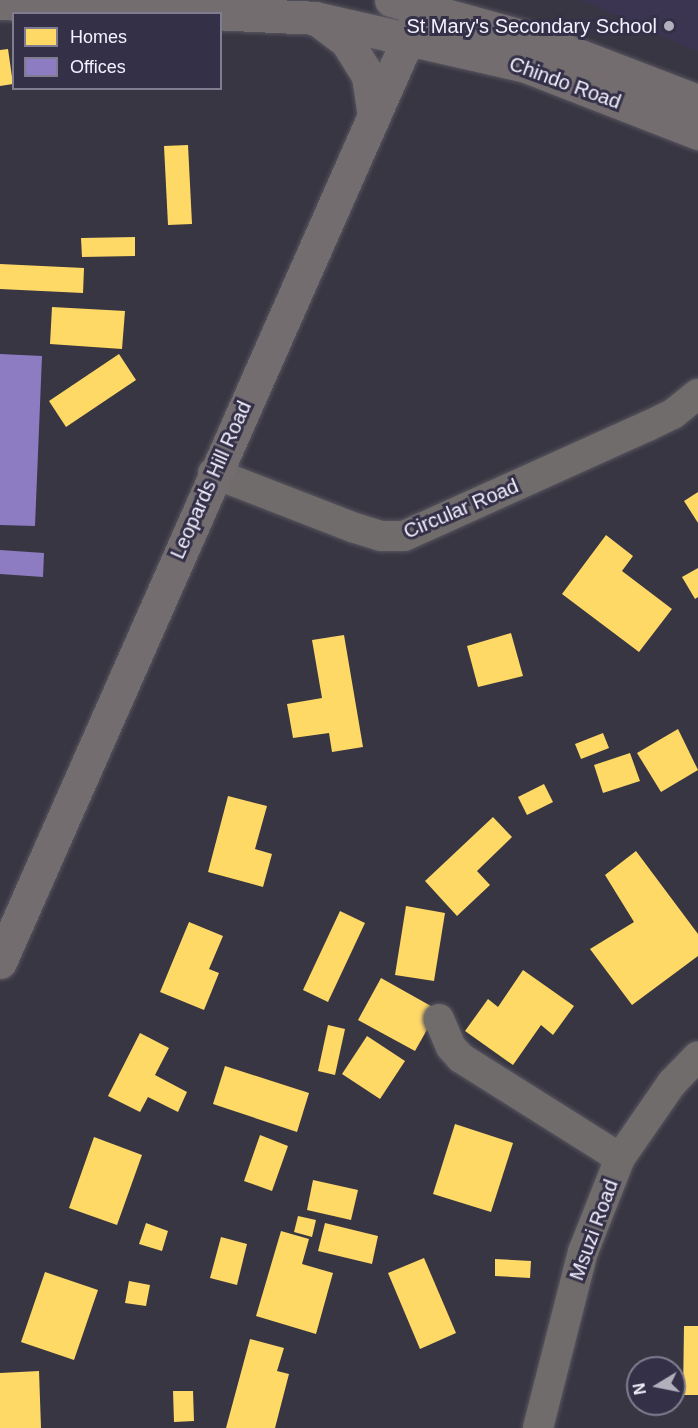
<!DOCTYPE html>
<html>
<head>
<meta charset="utf-8">
<style>
	body { margin:0 }
	#map { position:relative; width:698px; height:1428px; overflow:hidden; background:#383642; font-family:Helvetica,sans-serif }
	div>[style] { position:absolute }
	[style*='--x'] { left:calc(var(--x)*1px); top:calc(var(--y)*1px); width:calc(var(--w)*1px); rotate:calc(var(--a)*1deg) }
	.built>* { inset:0; background:#3b3551 }
	.homes>* { inset:0; background:#ffd966 }
	.offices>* { inset:0; background:#8e7cc3 }
	.roads { filter:drop-shadow(0 0 2px #57555f) drop-shadow(0 0 2px #57555f) }
	.street>* { height:30px; margin:-15px; padding:0 15px; transform-origin:15px; border-radius:15px; background:#706c6c }
	.secondary>* { height:33px; margin:-16.5px; padding:0 16.5px; transform-origin:16.5px; border-radius:16.5px; background:#746d70 }
	.dots>* { width:16px; height:16px; translate:-50% -50%; box-sizing:border-box; border:3px solid #343048; border-radius:50% }
	span { translate:-50% -50%; white-space:nowrap; text-align:center; line-height:1.15; -webkit-text-stroke:6px #343048; paint-order:stroke }
	.poi-label { font-size:20px; color:#f3f1fe }
	.right { translate:-100% -50%; text-align:right }
	.street-label { font-size:20px; color:#f3f1fe }
	.legend { position:absolute; left:12px; top:12px; width:210px; height:78px; box-sizing:border-box; background:#343048; border:2px solid #807d91; margin:0; padding:8px 10px; list-style:none; font-size:18px; color:#f3f1fe }
	.legend li { display:flex; align-items:center; gap:12px; height:30px }
	.legend b { width:30px; border:2px solid #807d91 }
	.north { position:absolute; left:626px; top:1356px; width:60px; height:60px; box-sizing:border-box; background:#343048; border:2px solid #807d91; border-radius:50%; rotate:260deg; font-size:16px; font-weight:700; line-height:24px; text-align:center; color:#f3f1fe }
	.north::after { content:''; display:block; margin:auto; width:21px; height:27px; background:#b2b0bc; clip-path:polygon(50% 0,100% 100%,50% 72%,0 100%) }
</style>
</head>
<body>
<div id="map">
	<div class="built">
		<i style="clip-path:polygon(581px 0,698px 0,698px 52px)"></i>
	</div>
	<div class="homes">
		<i style="clip-path:polygon(8px 49px,13px 84px,0 86px,0 50px)"></i>
		<i style="clip-path:polygon(188px 145px,192px 224px,168px 225px,164px 146px)"></i>
		<i style="clip-path:polygon(135px 237px,135px 256px,82px 257px,81px 238px)"></i>
		<i style="clip-path:polygon(0 264px,84px 268px,83px 293px,0 289px)"></i>
		<i style="clip-path:polygon(52px 307px,125px 311px,122px 349px,50px 344px)"></i>
		<i style="clip-path:polygon(119px 354px,136px 380px,66px 427px,49px 401px)"></i>
		<i style="clip-path:polygon(698px 492px,698px 523px,684px 501px)"></i>
		<i style="clip-path:polygon(606px 535px,633px 556px,622px 571px,672px 609px,639px 652px,562px 594px)"></i>
		<i style="clip-path:polygon(698px 568px,698px 597px,695px 599px,682px 577px)"></i>
		<i style="clip-path:polygon(511px 633px,523px 676px,478px 687px,467px 646px)"></i>
		<i style="clip-path:polygon(344px 635px,363px 747px,332px 752px,329px 733px,293px 738px,287px 704px,322px 698px,312px 640px)"></i>
		<i style="clip-path:polygon(678px 729px,698px 770px,661px 792px,637px 753px)"></i>
		<i style="clip-path:polygon(603px 733px,609px 748px,581px 759px,575px 744px)"></i>
		<i style="clip-path:polygon(630px 753px,640px 781px,603px 793px,594px 765px)"></i>
		<i style="clip-path:polygon(544px 784px,553px 802px,527px 815px,518px 797px)"></i>
		<i style="clip-path:polygon(228px 796px,267px 806px,255px 849px,272px 854px,263px 887px,208px 872px)"></i>
		<i style="clip-path:polygon(493px 817px,512px 837px,477px 871px,490px 885px,457px 916px,425px 881px)"></i>
		<i style="clip-path:polygon(636px 851px,698px 934px,698px 956px,632px 1005px,590px 949px,634px 922px,605px 875px)"></i>
		<i style="clip-path:polygon(406px 906px,445px 913px,434px 981px,395px 975px)"></i>
		<i style="clip-path:polygon(340px 911px,365px 923px,328px 1002px,303px 990px)"></i>
		<i style="clip-path:polygon(189px 922px,223px 936px,209px 969px,219px 973px,204px 1010px,160px 992px)"></i>
		<i style="clip-path:polygon(523px 970px,574px 1006px,553px 1035px,541px 1025px,513px 1065px,465px 1031px,488px 999px,498px 1007px)"></i>
		<i style="clip-path:polygon(381px 978px,438px 1010px,415px 1051px,358px 1020px)"></i>
		<i style="clip-path:polygon(328px 1025px,345px 1029px,335px 1075px,318px 1071px)"></i>
		<i style="clip-path:polygon(140px 1033px,169px 1048px,155px 1075px,187px 1092px,178px 1112px,148px 1097px,140px 1112px,108px 1096px)"></i>
		<i style="clip-path:polygon(367px 1036px,405px 1061px,380px 1099px,342px 1074px)"></i>
		<i style="clip-path:polygon(225px 1066px,309px 1093px,297px 1132px,213px 1104px)"></i>
		<i style="clip-path:polygon(455px 1124px,513px 1143px,491px 1212px,433px 1194px)"></i>
		<i style="clip-path:polygon(260px 1135px,288px 1146px,272px 1191px,244px 1181px)"></i>
		<i style="clip-path:polygon(94px 1137px,142px 1155px,117px 1225px,69px 1208px)"></i>
		<i style="clip-path:polygon(313px 1180px,358px 1190px,351px 1220px,307px 1210px)"></i>
		<i style="clip-path:polygon(298px 1216px,316px 1220px,312px 1237px,294px 1232px)"></i>
		<i style="clip-path:polygon(146px 1223px,168px 1231px,162px 1251px,139px 1244px)"></i>
		<i style="clip-path:polygon(325px 1223px,378px 1236px,372px 1264px,318px 1251px)"></i>
		<i style="clip-path:polygon(281px 1231px,309px 1239px,302px 1264px,333px 1273px,316px 1334px,256px 1316px)"></i>
		<i style="clip-path:polygon(221px 1237px,247px 1244px,237px 1285px,210px 1278px)"></i>
		<i style="clip-path:polygon(424px 1258px,456px 1333px,420px 1349px,388px 1273px)"></i>
		<i style="clip-path:polygon(495px 1259px,531px 1261px,530px 1278px,495px 1276px)"></i>
		<i style="clip-path:polygon(45px 1272px,98px 1290px,74px 1360px,21px 1342px)"></i>
		<i style="clip-path:polygon(129px 1281px,150px 1285px,146px 1306px,125px 1303px)"></i>
		<i style="clip-path:polygon(684px 1326px,698px 1326px,698px 1395px,683px 1395px)"></i>
		<i style="clip-path:polygon(250px 1339px,284px 1348px,277px 1371px,289px 1374px,275px 1428px,226px 1428px)"></i>
		<i style="clip-path:polygon(39px 1371px,41px 1428px,0 1428px,0 1373px)"></i>
		<i style="clip-path:polygon(173px 1391px,193px 1391px,194px 1421px,174px 1422px)"></i>
	</div>
	<div class="offices">
		<i style="clip-path:polygon(0 354px,42px 356px,35px 526px,0 525px)"></i>
		<i style="clip-path:polygon(0 550px,44px 553px,43px 577px,0 574px)"></i>
	</div>
	<div class="roads">
		<div class="street">
			<i style="--x:213;--y:473;--w:152;--a:21.2"></i>
			<i style="--x:355;--y:528;--w:27;--a:17"></i>
			<i style="--x:381;--y:536;--w:23;--a:0"></i>
			<i style="--x:404;--y:536;--w:268;--a:-24.3"></i>
			<i style="--x:648;--y:426;--w:28;--a:-26"></i>
			<i style="--x:673;--y:414;--w:32;--a:-39"></i>
			<i style="--x:439;--y:1019;--w:30;--a:67"></i>
			<i style="--x:451;--y:1047;--w:15;--a:48"></i>
			<i style="--x:461;--y:1058;--w:188;--a:32.2"></i>
			<i style="--x:538;--y:1428;--w:182;--a:-75.7"></i>
			<i style="--x:583;--y:1252;--w:101;--a:-68.5"></i>
			<i style="--x:620;--y:1158;--w:91;--a:-55.3"></i>
			<i style="--x:672;--y:1083;--w:37;--a:-46"></i>
		</div>
		<div class="secondary">
			<i style="--x:391;--y:0;--w:159;--a:15.4"></i>
			<i style="--x:544;--y:42;--w:165;--a:21"></i>
			<i style="--x:0;--y:3;--w:315;--a:2.7"></i>
			<i style="--x:315;--y:18;--w:216;--a:12.8"></i>
			<i style="--x:526;--y:66;--w:185;--a:21.3"></i>
			<i style="--x:317;--y:19;--w:38;--a:37"></i>
			<i style="--x:347;--y:42;--w:40;--a:58"></i>
			<i style="--x:368;--y:76;--w:40;--a:81.5"></i>
			<i style="--x:0;--y:962;--w:1052;--a:-66.16"></i>
		</div>
	</div>
	<div class="dots">
		<i style="left:669px;top:26px;background:#b2b0bc"></i>
	</div>
	<div class="poi-label">
		<span class="right" style="left:657px;top:26px">St Mary's Secondary School</span>
	</div>
	<div class="street-label">
		<span style="left:565px;top:83px;rotate:20deg">Chindo Road</span>
		<span style="left:211px;top:480px;rotate:-66deg">Leopards Hill Road</span>
		<span style="left:461px;top:509px;rotate:-23deg">Circular Road</span>
		<span style="left:594px;top:1230px;rotate:-70deg">Msuzi Road</span>
	</div>
	<ul class="legend">
	<li><b style="height:16px;background:#ffd966"></b>Homes</li>
	<li><b style="height:16px;background:#8e7cc3"></b>Offices</li>
	</ul>
	<div class="north">N</div>
</div>
</body>
</html>
